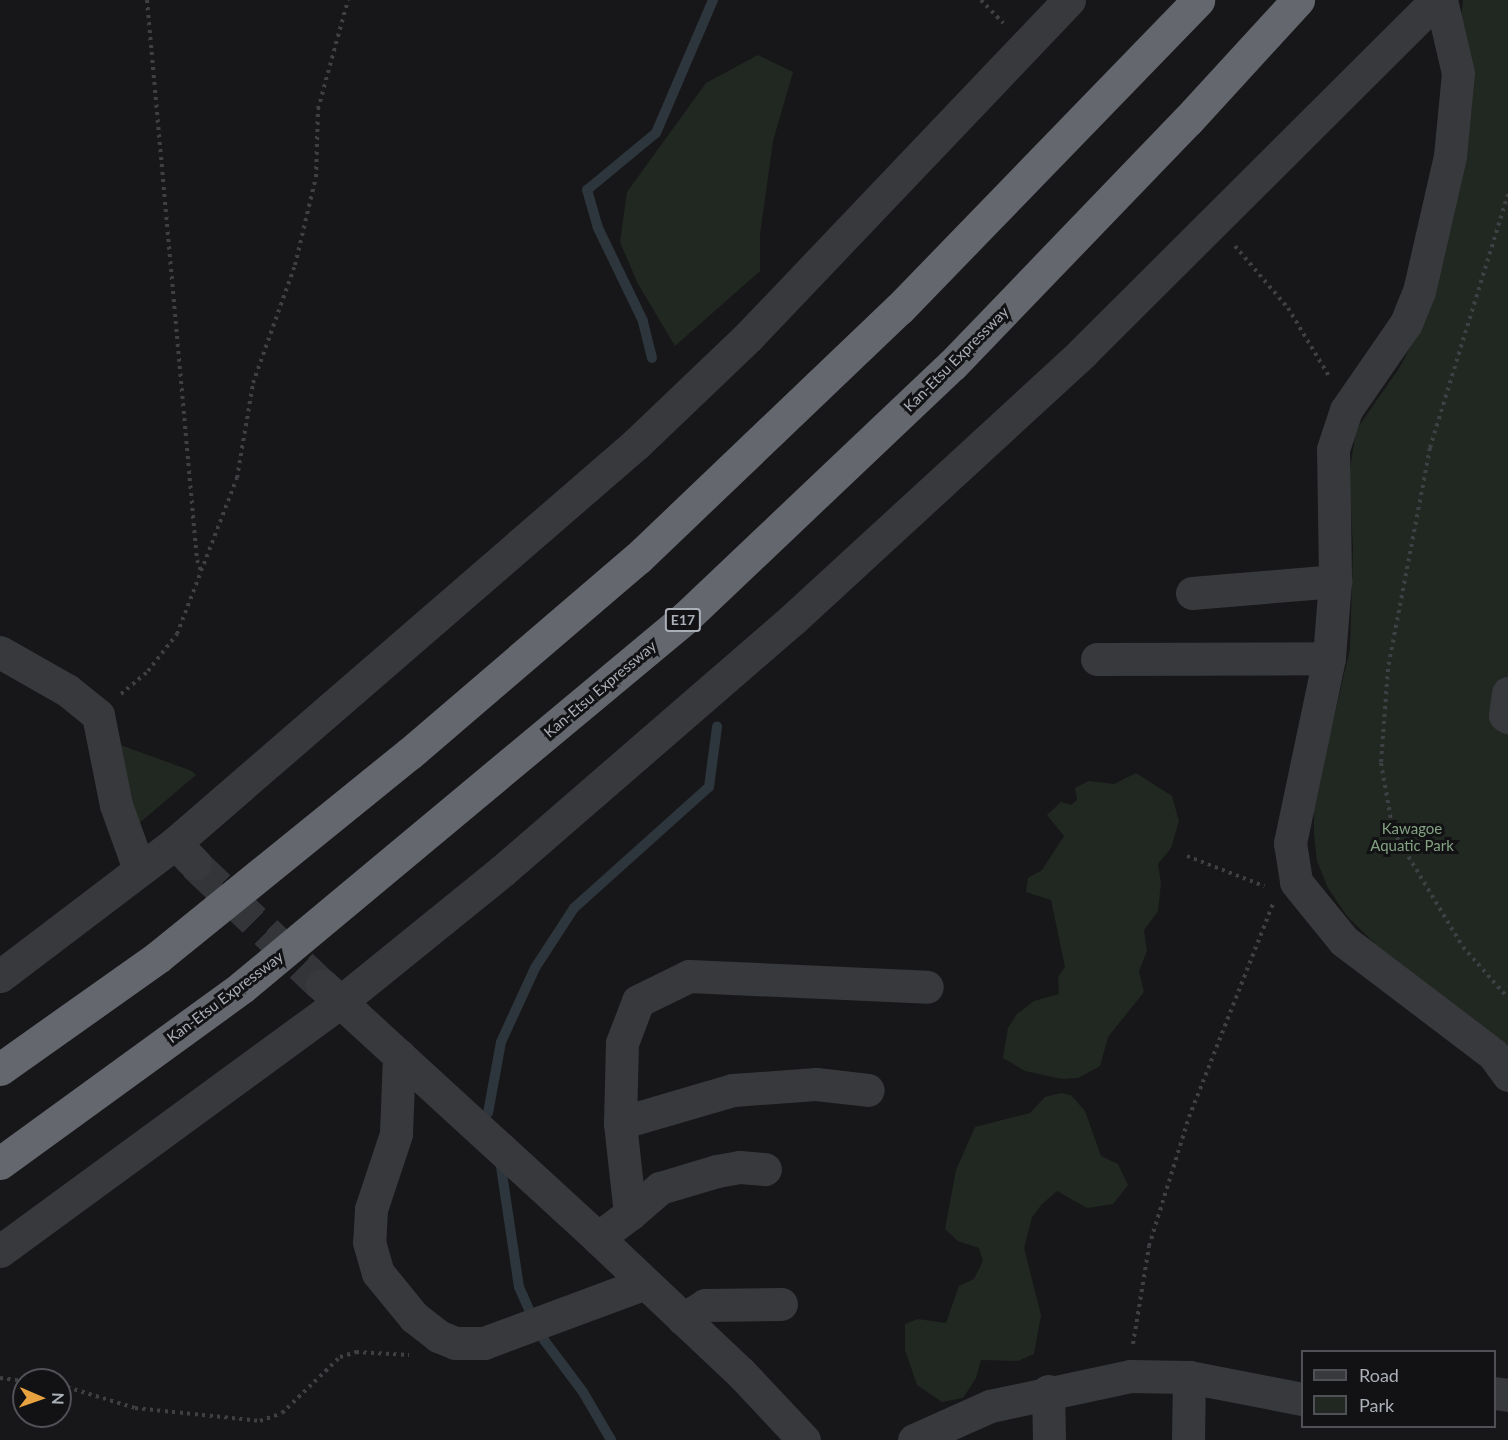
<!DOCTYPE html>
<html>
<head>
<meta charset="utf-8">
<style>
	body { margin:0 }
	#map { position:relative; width:1508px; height:1440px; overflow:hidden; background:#171719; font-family:Lato,sans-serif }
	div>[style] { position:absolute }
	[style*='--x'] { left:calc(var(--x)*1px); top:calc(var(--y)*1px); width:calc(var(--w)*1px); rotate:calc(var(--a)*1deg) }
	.green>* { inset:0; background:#212821 }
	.stream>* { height:10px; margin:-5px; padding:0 5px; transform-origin:5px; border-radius:5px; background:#2d363c }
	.minor-tunnel>* { height:33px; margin-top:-16.5px; transform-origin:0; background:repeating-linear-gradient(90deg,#343539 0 33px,transparent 0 49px) }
	.path>* { height:4px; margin-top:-2px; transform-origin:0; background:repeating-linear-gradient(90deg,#3e4044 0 3px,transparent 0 7.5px) }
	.minor>* { height:33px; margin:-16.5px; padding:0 16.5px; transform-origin:16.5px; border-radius:16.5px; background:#38393d }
	.highway>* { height:33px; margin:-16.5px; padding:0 16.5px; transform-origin:16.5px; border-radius:16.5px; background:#64676e }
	span { translate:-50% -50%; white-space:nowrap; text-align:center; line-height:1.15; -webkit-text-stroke:6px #121214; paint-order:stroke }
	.shield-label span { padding:2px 4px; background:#121214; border:2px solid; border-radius:4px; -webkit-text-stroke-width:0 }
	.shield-label { font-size:14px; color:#aaafb8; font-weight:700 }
	.street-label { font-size:15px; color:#aaafb8 }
	.park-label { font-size:15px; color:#82a282 }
	.legend { position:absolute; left:1301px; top:1350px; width:195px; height:78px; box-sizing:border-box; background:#121214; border:2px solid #4f5156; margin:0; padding:8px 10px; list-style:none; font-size:18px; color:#aaafb8 }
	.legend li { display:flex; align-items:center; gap:12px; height:30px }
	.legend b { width:30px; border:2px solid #4f5156 }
	.north { position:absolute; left:12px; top:1368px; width:60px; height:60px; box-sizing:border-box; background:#121214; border:2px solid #4f5156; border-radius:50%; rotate:92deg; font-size:16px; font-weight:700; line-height:24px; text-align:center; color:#aaafb8 }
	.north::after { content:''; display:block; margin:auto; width:21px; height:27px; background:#e8a340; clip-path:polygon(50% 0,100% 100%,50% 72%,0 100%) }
</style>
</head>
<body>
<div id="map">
	<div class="green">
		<i style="clip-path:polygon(1463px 0,1508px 0,1508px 1048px,1375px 944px,1347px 916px,1328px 888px,1317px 861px,1314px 835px,1314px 801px,1350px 649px,1353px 549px,1349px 475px,1356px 430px,1400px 367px,1431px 305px,1465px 156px,1472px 106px,1472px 64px,1461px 20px)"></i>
		<i style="clip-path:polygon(758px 55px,793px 72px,773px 141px,760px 234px,760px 271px,675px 346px,638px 284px,620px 242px,627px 192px,706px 83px)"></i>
		<i style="clip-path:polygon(115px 743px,192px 771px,196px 775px,137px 825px)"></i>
		<i style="clip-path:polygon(1136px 773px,1172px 796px,1179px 821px,1171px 848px,1158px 864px,1161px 883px,1158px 911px,1144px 930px,1147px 951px,1139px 971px,1144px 992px,1108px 1037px,1100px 1066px,1078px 1078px,1062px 1079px,1025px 1071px,1003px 1058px,1008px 1028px,1017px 1014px,1034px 1001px,1059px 994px,1058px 977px,1065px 967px,1051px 900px,1026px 892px,1028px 878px,1042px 870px,1064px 836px,1047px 815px,1061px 802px,1071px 805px,1077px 800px,1075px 788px,1089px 781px,1114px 784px)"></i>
		<i style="clip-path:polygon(1061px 1093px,1071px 1095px,1085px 1111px,1101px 1156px,1118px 1164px,1128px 1185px,1113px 1204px,1087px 1208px,1057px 1191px,1042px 1204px,1032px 1217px,1024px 1248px,1041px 1315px,1034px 1354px,1018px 1361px,981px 1360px,976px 1378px,963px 1398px,942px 1402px,917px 1385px,905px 1350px,905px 1324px,918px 1319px,946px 1323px,959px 1286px,974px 1279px,983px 1261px,979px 1248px,958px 1241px,945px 1229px,956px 1170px,975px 1127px,1030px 1113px,1045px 1097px)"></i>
	</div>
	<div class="stream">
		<i style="--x:652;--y:358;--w:38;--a:-104"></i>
		<i style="--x:643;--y:321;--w:103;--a:-115.8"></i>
		<i style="--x:598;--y:228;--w:40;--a:-106"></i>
		<i style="--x:587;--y:190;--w:89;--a:-39.6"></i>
		<i style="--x:656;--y:133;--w:145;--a:-66.8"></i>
		<i style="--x:488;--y:1113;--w:72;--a:-79.6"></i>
		<i style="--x:501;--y:1042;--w:81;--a:-65.3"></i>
		<i style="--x:535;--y:968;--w:72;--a:-57"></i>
		<i style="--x:574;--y:908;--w:181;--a:-41.9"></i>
		<i style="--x:709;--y:787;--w:61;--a:-82.4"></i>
		<i style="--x:500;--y:1160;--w:128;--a:81.5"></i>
		<i style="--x:519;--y:1287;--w:34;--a:66"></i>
		<i style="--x:538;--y:1332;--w:75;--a:53.1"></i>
		<i style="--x:583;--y:1392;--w:56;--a:59.7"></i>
	</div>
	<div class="minor-tunnel">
		<i style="--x:195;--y:864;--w:175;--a:43.6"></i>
	</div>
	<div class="path">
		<i style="--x:147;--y:0;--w:562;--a:84.9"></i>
		<i style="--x:197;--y:560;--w:15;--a:70"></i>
		<i style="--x:981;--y:0;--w:32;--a:46"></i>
		<i style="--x:1508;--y:194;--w:266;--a:107.1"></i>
		<i style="--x:1430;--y:448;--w:225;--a:100.8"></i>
		<i style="--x:1388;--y:669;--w:94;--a:94.3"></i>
		<i style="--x:1381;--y:763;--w:69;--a:80"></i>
		<i style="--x:1393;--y:831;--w:135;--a:58.9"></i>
		<i style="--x:1463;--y:947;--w:68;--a:48.6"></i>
		<i style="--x:1235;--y:246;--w:82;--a:49.5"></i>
		<i style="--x:1288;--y:308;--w:82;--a:59"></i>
		<i style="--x:121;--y:694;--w:35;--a:-40"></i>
		<i style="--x:148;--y:671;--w:47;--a:-51.9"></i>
		<i style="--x:177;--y:634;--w:167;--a:-69"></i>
		<i style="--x:237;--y:478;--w:96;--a:-80.4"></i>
		<i style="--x:253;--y:383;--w:125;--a:-70.4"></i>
		<i style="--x:295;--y:265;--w:90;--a:-76.6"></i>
		<i style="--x:316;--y:177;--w:68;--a:-88.3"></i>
		<i style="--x:318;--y:109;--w:113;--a:-74.6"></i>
		<i style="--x:1187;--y:856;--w:83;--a:21.3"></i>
		<i style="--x:1133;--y:1344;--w:99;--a:-80.7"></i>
		<i style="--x:1149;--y:1246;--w:135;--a:-72.8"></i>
		<i style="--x:1189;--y:1117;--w:229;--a:-68.5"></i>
		<i style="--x:0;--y:1378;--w:24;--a:7"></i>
		<i style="--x:60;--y:1385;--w:78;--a:17"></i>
		<i style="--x:135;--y:1408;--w:126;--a:5.9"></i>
		<i style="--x:260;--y:1421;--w:23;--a:-20"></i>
		<i style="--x:282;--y:1413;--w:81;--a:-44"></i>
		<i style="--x:340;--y:1357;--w:17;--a:-17"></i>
		<i style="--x:356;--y:1352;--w:53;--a:3.2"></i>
	</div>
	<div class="minor">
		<i style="--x:1441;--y:0;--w:75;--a:76.9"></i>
		<i style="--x:1458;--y:73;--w:83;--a:95.5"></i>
		<i style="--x:1450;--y:156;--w:139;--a:102.9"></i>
		<i style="--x:1419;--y:291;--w:35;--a:112"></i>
		<i style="--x:1406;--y:323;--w:106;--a:124.6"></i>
		<i style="--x:1346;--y:410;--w:41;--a:108.4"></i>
		<i style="--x:1333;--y:449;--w:132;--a:89.1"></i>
		<i style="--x:1335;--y:581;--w:77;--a:94.5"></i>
		<i style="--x:1329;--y:658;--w:189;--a:101.9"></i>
		<i style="--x:1290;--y:843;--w:39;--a:81"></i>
		<i style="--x:1296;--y:882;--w:76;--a:50.9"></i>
		<i style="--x:1344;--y:941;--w:187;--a:37.2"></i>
		<i style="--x:1493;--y:1054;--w:26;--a:54"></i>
		<i style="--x:1192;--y:593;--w:144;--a:-4.8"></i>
		<i style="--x:0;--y:652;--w:77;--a:29.6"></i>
		<i style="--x:67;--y:690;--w:40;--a:39"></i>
		<i style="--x:98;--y:715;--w:92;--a:78.7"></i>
		<i style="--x:116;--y:805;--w:68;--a:70.2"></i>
		<i style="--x:1097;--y:659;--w:232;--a:-0.2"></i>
		<i style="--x:1508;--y:693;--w:22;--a:98"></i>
		<i style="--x:1505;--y:715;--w:4;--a:34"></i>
		<i style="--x:175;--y:843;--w:29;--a:46"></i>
		<i style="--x:0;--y:976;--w:220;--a:-37.2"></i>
		<i style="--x:175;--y:843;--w:610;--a:-40.88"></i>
		<i style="--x:636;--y:444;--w:156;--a:-43.7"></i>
		<i style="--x:749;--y:336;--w:464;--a:-46.4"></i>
		<i style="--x:322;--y:985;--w:374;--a:42.5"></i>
		<i style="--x:598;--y:1238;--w:197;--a:43.4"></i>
		<i style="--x:741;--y:1373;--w:92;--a:46.8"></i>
		<i style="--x:399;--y:1055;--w:79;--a:92.2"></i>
		<i style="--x:396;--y:1134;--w:79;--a:108.4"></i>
		<i style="--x:371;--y:1209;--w:33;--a:93"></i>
		<i style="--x:369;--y:1242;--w:32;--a:74"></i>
		<i style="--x:378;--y:1273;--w:57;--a:50.7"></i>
		<i style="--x:414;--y:1317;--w:31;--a:38"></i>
		<i style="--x:438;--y:1336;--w:18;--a:22"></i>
		<i style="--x:455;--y:1343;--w:29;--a:0"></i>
		<i style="--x:484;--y:1343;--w:170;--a:-20.4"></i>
		<i style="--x:620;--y:1123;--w:118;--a:-16.3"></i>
		<i style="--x:733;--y:1090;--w:83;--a:-4.1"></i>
		<i style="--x:816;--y:1084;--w:52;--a:6.6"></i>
		<i style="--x:630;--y:1214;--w:40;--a:-41"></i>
		<i style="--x:660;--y:1188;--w:59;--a:-16.6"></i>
		<i style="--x:717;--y:1171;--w:23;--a:-10"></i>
		<i style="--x:740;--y:1167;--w:25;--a:5"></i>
		<i style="--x:598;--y:1238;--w:40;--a:-37"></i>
		<i style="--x:630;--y:1214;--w:92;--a:-96.3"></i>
		<i style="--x:620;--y:1123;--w:80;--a:-88.6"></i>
		<i style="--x:622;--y:1043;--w:45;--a:-69.1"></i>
		<i style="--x:638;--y:1001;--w:57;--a:-26.1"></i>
		<i style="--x:689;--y:976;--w:238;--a:2.6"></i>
		<i style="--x:0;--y:1251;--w:420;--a:-36.2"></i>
		<i style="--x:339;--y:1003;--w:210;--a:-39"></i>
		<i style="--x:502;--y:871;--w:385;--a:-40.9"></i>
		<i style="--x:793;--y:619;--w:394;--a:-42.6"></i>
		<i style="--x:1083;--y:352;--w:499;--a:-44.9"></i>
		<i style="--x:683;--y:1319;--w:26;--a:-32"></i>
		<i style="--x:705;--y:1305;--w:76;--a:-0.8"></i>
		<i style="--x:1048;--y:1391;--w:49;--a:88.8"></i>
		<i style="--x:1494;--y:1393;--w:14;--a:8"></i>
		<i style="--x:914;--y:1440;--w:83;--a:-24.1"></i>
		<i style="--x:990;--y:1406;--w:143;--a:-12.1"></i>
		<i style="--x:1130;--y:1376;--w:59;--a:1"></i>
		<i style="--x:1189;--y:1377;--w:115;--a:11"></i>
		<i style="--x:1188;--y:1440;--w:63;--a:-89.1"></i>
	</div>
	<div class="highway">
		<i style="--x:0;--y:1069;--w:194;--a:-35.3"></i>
		<i style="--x:158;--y:957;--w:323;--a:-39"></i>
		<i style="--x:409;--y:754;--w:301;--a:-40.6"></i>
		<i style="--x:638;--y:558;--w:361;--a:-43.7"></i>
		<i style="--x:899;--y:309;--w:430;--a:-45.9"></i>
		<i style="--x:0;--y:1163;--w:299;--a:-36"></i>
		<i style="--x:242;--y:987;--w:577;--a:-39.79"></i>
		<i style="--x:685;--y:618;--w:368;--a:-43.5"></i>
		<i style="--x:952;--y:365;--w:340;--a:-46.1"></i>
		<i style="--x:1188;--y:120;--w:163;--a:-47.5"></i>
	</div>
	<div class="shield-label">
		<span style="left:683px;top:620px">E17</span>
	</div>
	<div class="street-label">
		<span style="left:956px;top:359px;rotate:-45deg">Kan-Etsu Expressway</span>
		<span style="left:600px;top:689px;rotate:-40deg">Kan-Etsu Expressway</span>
		<span style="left:225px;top:997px;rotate:-37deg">Kan-Etsu Expressway</span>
	</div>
	<div class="park-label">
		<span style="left:1412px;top:837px">Kawagoe<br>Aquatic Park</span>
	</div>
	<ul class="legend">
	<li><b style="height:8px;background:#38393d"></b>Road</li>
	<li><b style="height:16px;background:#212821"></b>Park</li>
	</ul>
	<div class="north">N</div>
</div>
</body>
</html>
